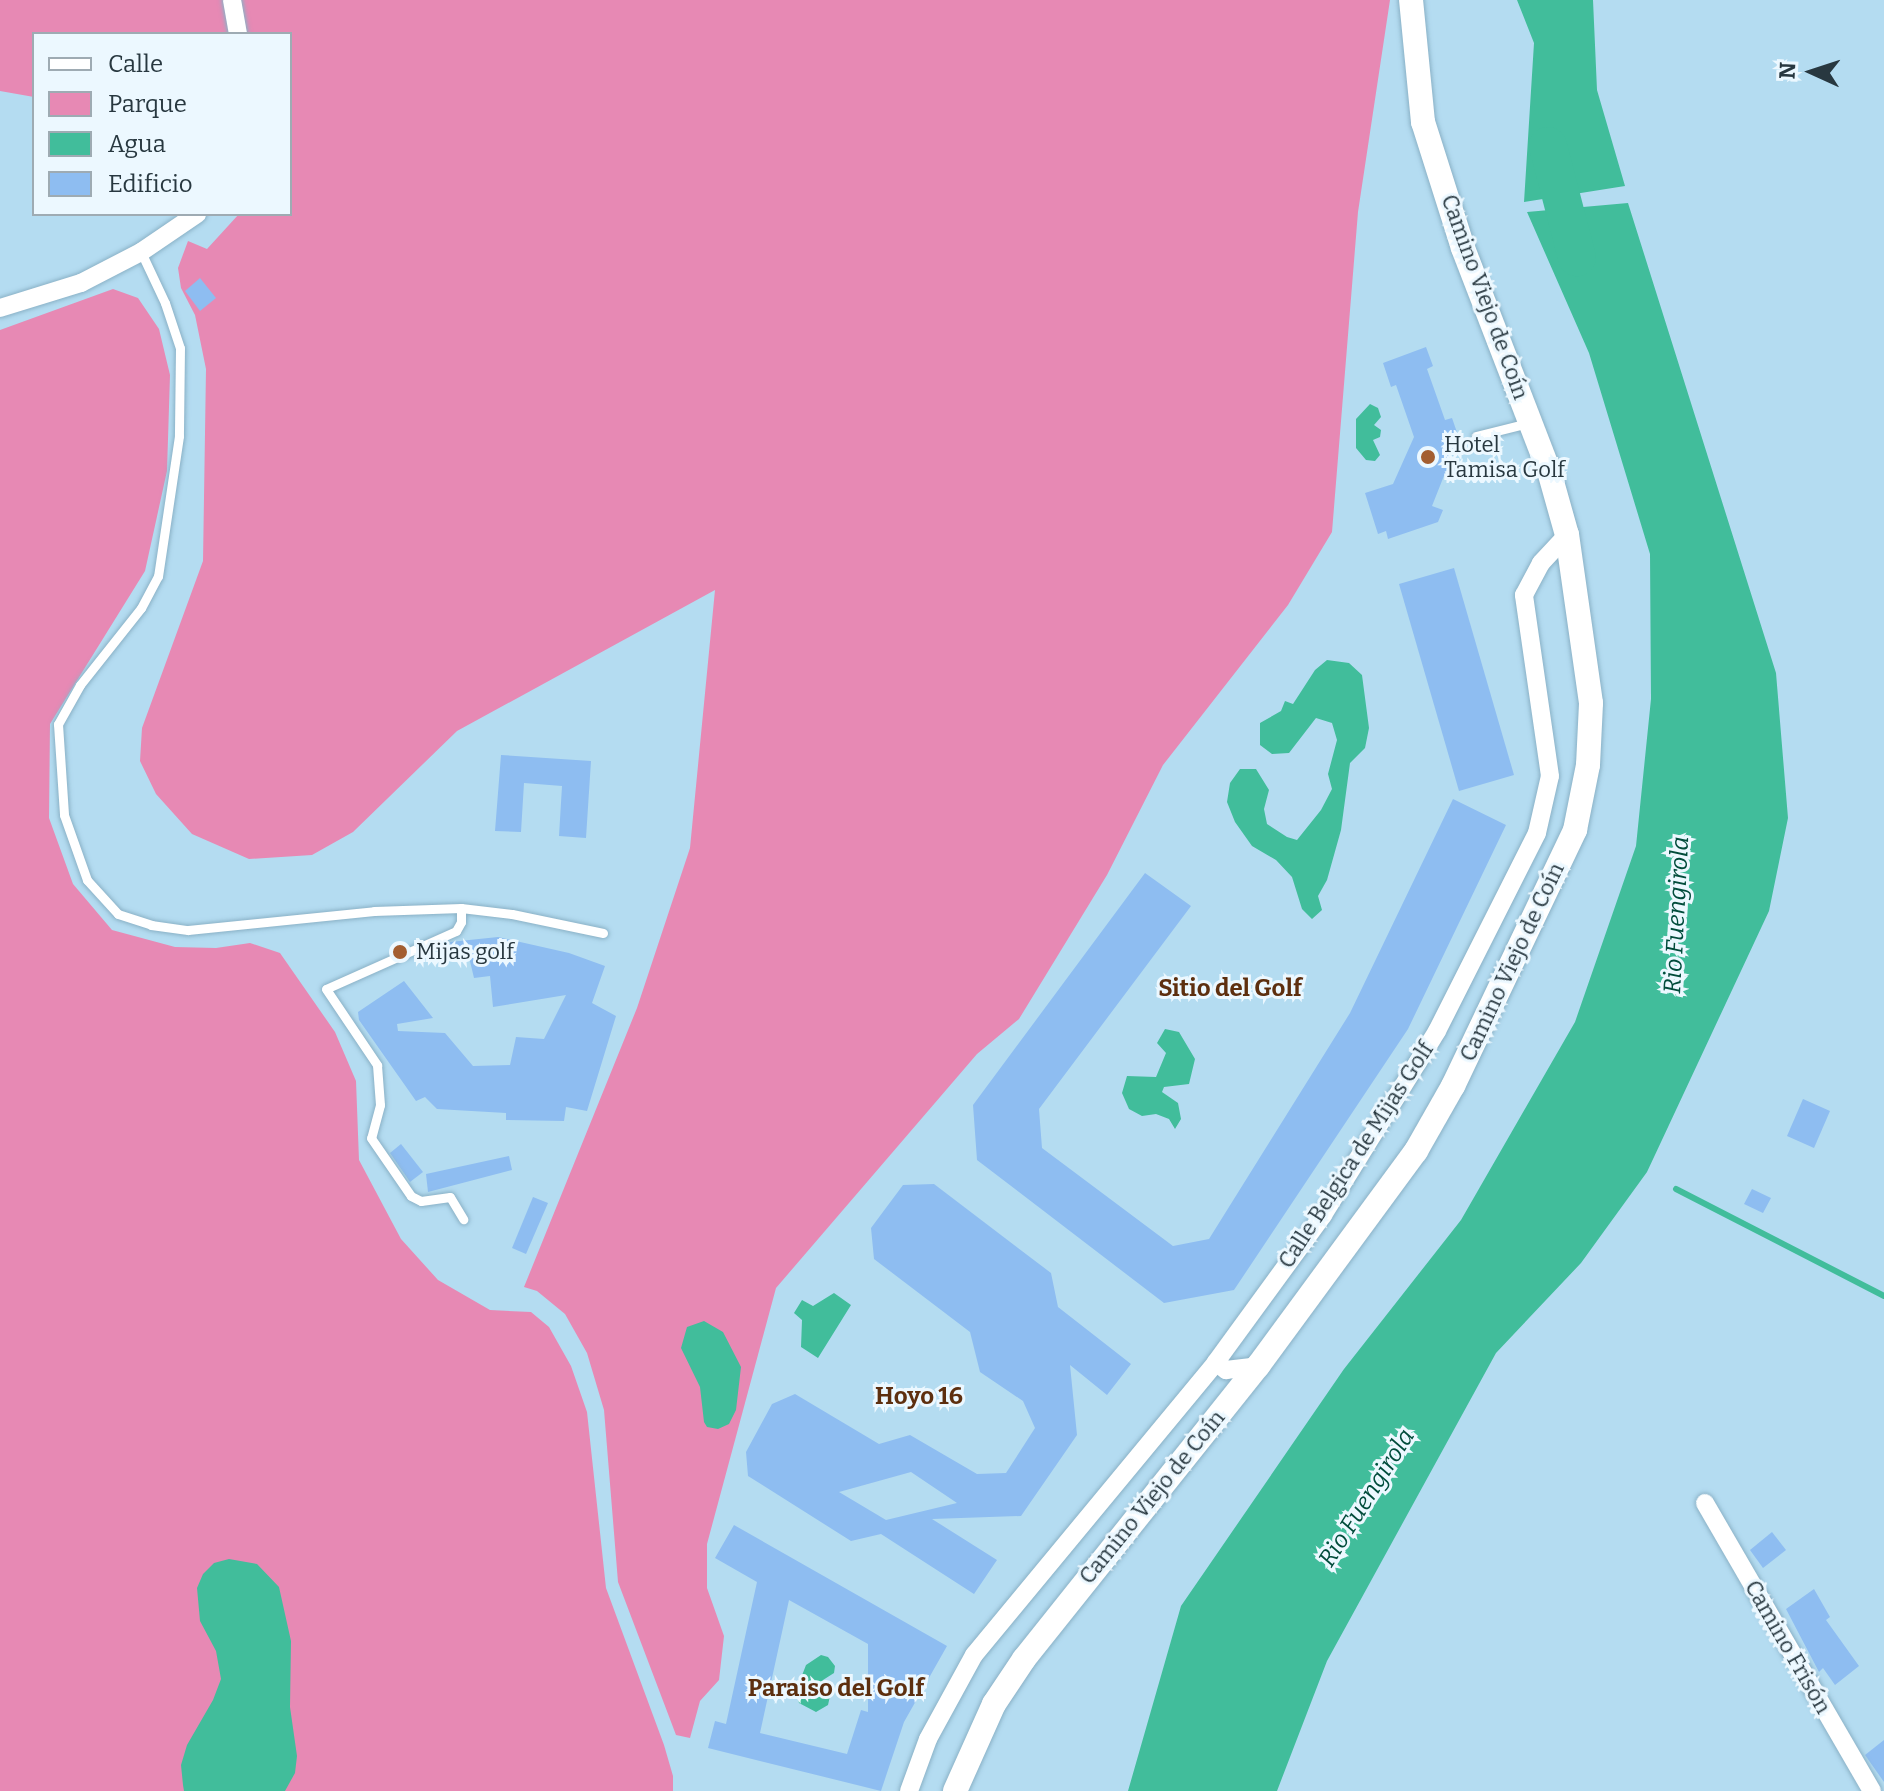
<!DOCTYPE html>
<html>
<head>
<meta charset="utf-8">
<style>
	body { margin:0 }
	#map { position:relative; width:1884px; height:1791px; overflow:hidden; background:#b4dcf1; font-family:Bitter,serif }
	div>[style] { position:absolute }
	[style*='--x'] { left:calc(var(--x)*1px); top:calc(var(--y)*1px); width:calc(var(--w)*1px); rotate:calc(var(--a)*1deg) }
	.green>* { inset:0; background:#e789b4 }
	.water>* { inset:0; background:#41bd9b }
	.stream>* { height:6px; margin:-3px; padding:0 3px; transform-origin:3px; border-radius:3px; background:#41bd9b }
	.river>* { height:38px; margin:-19px; padding:0 19px; transform-origin:19px; border-radius:19px; background:#41bd9b }
	.building>* { inset:0; background:#8ebdf1 }
	.roads { filter:drop-shadow(0 0 2px #8ab1c6) drop-shadow(0 0 2px #8ab1c6) }
	.service>* { height:9px; margin:-4.5px; padding:0 4.5px; transform-origin:4.5px; border-radius:4.5px; background:#fff }
	.minor>* { height:18px; margin:-9px; padding:0 9px; transform-origin:9px; border-radius:9px; background:#fff }
	.tertiary>* { height:24px; margin:-12px; padding:0 12px; transform-origin:12px; border-radius:12px; background:#fff }
	.dots>* { width:22px; height:22px; translate:-50% -50%; box-sizing:border-box; border:4px solid #ecf8ff; border-radius:50% }
	span { translate:-50% -50%; white-space:nowrap; text-align:center; line-height:1.15; -webkit-text-stroke:6px #ecf8ff; paint-order:stroke }
	.street-label { font-size:22px; color:#283840 }
	.poi-label { font-size:22px; color:#283840 }
	.left { translate:0 -50%; text-align:left }
	.water-label { font-size:24px; color:#014c3b; font-style:italic }
	.neighbourhood-label { font-size:24px; color:#5d2f0f; font-weight:700 }
	.legend { position:absolute; left:32px; top:32px; width:260px; height:184px; box-sizing:border-box; background:#ecf8ff; border:2px solid #9eabb3; margin:0; padding:10px 14px; list-style:none; font-size:24px; color:#283840 }
	.legend li { display:flex; align-items:center; gap:16px; height:40px }
	.legend b { width:40px; border:2px solid #9eabb3 }
	.north { position:absolute; left:1772px; top:32px; width:80px; height:80px; -webkit-text-stroke:6px #ecf8ff; paint-order:stroke; rotate:273deg; font-size:22px; font-weight:700; line-height:32px; text-align:center; color:#283840 }
	.north::after { content:''; display:block; margin:auto; width:28px; height:36px; background:#283840; clip-path:polygon(50% 0,100% 100%,50% 72%,0 100%) }
</style>
</head>
<body>
<div id="map">
	<div class="green">
		<i style="clip-path:polygon(0 0,1390px 0,1358px 212px,1332px 532px,1288px 605px,1163px 765px,1107px 875px,1019px 1019px,977px 1054px,776px 1288px,707px 1544px,707px 1588px,724px 1636px,719px 1680px,700px 1701px,690px 1738px,676px 1735px,618px 1582px,604px 1410px,587px 1353px,565px 1314px,537px 1291px,524px 1287px,637px 1008px,690px 848px,715px 590px,457px 731px,353px 832px,312px 855px,249px 859px,192px 834px,156px 794px,140px 761px,142px 728px,203px 561px,206px 369px,195px 315px,181px 288px,178px 268px,188px 241px,207px 249px,239px 214px,290px 214px,290px 34px,34px 34px,34px 97px,0 91px)"></i>
		<i style="clip-path:polygon(113px 289px,138px 298px,159px 329px,170px 375px,167px 471px,145px 571px,50px 724px,49px 818px,73px 884px,112px 930px,175px 947px,216px 948px,250px 943px,280px 953px,335px 1032px,356px 1081px,359px 1160px,401px 1239px,438px 1280px,490px 1310px,531px 1312px,549px 1327px,571px 1366px,587px 1412px,606px 1588px,664px 1745px,673px 1776px,673px 1791px,0 1791px,0 330px)"></i>
	</div>
	<div class="water">
		<i style="clip-path:polygon(1517px 0,1593px 0,1597px 90px,1625px 186px,1524px 202px,1534px 43px)"></i>
		<i style="clip-path:polygon(1628px 203px,1776px 673px,1788px 818px,1769px 911px,1647px 1172px,1581px 1263px,1496px 1353px,1327px 1661px,1277px 1791px,1128px 1791px,1181px 1606px,1344px 1369px,1461px 1220px,1575px 1022px,1636px 846px,1651px 699px,1650px 554px,1589px 353px,1527px 212px)"></i>
		<i style="clip-path:polygon(1370px 404px,1378px 408px,1381px 417px,1374px 425px,1381px 430px,1380px 437px,1373px 440px,1380px 455px,1375px 461px,1366px 460px,1356px 448px,1356px 419px)"></i>
		<i style="clip-path:polygon(1327px 660px,1349px 663px,1362px 675px,1369px 728px,1365px 748px,1350px 763px,1341px 830px,1327px 880px,1318px 896px,1322px 910px,1312px 919px,1302px 909px,1292px 877px,1276px 860px,1252px 846px,1235px 822px,1227px 802px,1230px 783px,1240px 769px,1256px 769px,1269px 790px,1264px 809px,1267px 824px,1287px 837px,1297px 840px,1321px 810px,1332px 789px,1328px 774px,1337px 740px,1332px 723px,1316px 718px,1289px 753px,1272px 754px,1260px 745px,1260px 723px,1281px 711px,1285px 701px,1293px 704px,1315px 670px)"></i>
		<i style="clip-path:polygon(1165px 1029px,1179px 1032px,1195px 1059px,1189px 1084px,1164px 1087px,1162px 1092px,1178px 1103px,1181px 1119px,1175px 1129px,1169px 1119px,1156px 1114px,1142px 1116px,1129px 1109px,1122px 1093px,1127px 1076px,1156px 1077px,1166px 1053px,1157px 1043px)"></i>
		<i style="clip-path:polygon(834px 1293px,851px 1305px,818px 1358px,801px 1347px,802px 1320px,794px 1313px,802px 1300px,813px 1306px)"></i>
		<i style="clip-path:polygon(704px 1321px,723px 1332px,741px 1367px,736px 1410px,729px 1424px,718px 1429px,707px 1427px,704px 1422px,700px 1387px,681px 1348px,687px 1327px)"></i>
		<i style="clip-path:polygon(229px 1559px,257px 1564px,279px 1587px,291px 1641px,290px 1707px,297px 1756px,295px 1773px,285px 1791px,184px 1791px,183px 1785px,181px 1765px,187px 1745px,213px 1700px,221px 1679px,216px 1651px,200px 1621px,197px 1588px,203px 1574px,214px 1563px)"></i>
		<i style="clip-path:polygon(821px 1655px,828px 1657px,835px 1666px,834px 1673px,823px 1680px,822px 1686px,830px 1696px,828px 1705px,816px 1712px,799px 1703px,796px 1691px,806px 1665px)"></i>
	</div>
	<div class="stream">
		<i style="--x:1676;--y:1189;--w:234;--a:27.2"></i>
	</div>
	<div class="river">
		<i style="--x:1548;--y:146;--w:115;--a:75.4"></i>
	</div>
	<div class="building">
		<i style="clip-path:polygon(200px 278px,216px 298px,200px 311px,185px 291px)"></i>
		<i style="clip-path:polygon(1426px 347px,1433px 366px,1427px 369px,1445px 420px,1452px 418px,1459px 438px,1432px 506px,1443px 510px,1438px 522px,1388px 539px,1386px 531px,1378px 534px,1365px 493px,1393px 484px,1414px 437px,1396px 385px,1391px 387px,1383px 363px)"></i>
		<i style="clip-path:polygon(1454px 568px,1514px 775px,1459px 791px,1399px 584px)"></i>
		<i style="clip-path:polygon(501px 755px,591px 761px,586px 838px,559px 836px,562px 786px,524px 783px,521px 832px,495px 831px)"></i>
		<i style="clip-path:polygon(1453px 799px,1506px 825px,1408px 1029px,1234px 1290px,1164px 1303px,977px 1160px,973px 1105px,1145px 873px,1191px 906px,1039px 1109px,1042px 1148px,1173px 1246px,1209px 1239px,1350px 1013px)"></i>
		<i style="clip-path:polygon(498px 937px,569px 953px,605px 966px,592px 1003px,616px 1016px,587px 1111px,566px 1107px,564px 1121px,506px 1120px,506px 1113px,437px 1109px,425px 1097px,416px 1101px,359px 1020px,358px 1012px,404px 981px,433px 1018px,397px 1024px,398px 1031px,445px 1033px,473px 1066px,510px 1065px,516px 1037px,544px 1039px,566px 995px,493px 1007px,490px 976px,474px 978px,469px 957px,451px 959px,450px 942px)"></i>
		<i style="clip-path:polygon(1803px 1099px,1830px 1111px,1814px 1148px,1787px 1136px)"></i>
		<i style="clip-path:polygon(401px 1144px,423px 1172px,410px 1182px,390px 1153px)"></i>
		<i style="clip-path:polygon(509px 1156px,512px 1170px,428px 1192px,426px 1174px)"></i>
		<i style="clip-path:polygon(evenodd,934px 1184px,1051px 1273px,1058px 1307px,1131px 1364px,1107px 1395px,1070px 1365px,1077px 1435px,1021px 1516px,932px 1519px,997px 1560px,974px 1594px,881px 1534px,851px 1541px,748px 1476px,746px 1452px,772px 1404px,795px 1394px,879px 1444px,910px 1435px,977px 1474px,1006px 1473px,1035px 1428px,1023px 1401px,980px 1372px,970px 1332px,874px 1259px,871px 1228px,903px 1185px,934px 1184px,911px 1472px,957px 1503px,886px 1520px,839px 1492px,911px 1472px)"></i>
		<i style="clip-path:polygon(1752px 1189px,1771px 1198px,1763px 1213px,1744px 1204px)"></i>
		<i style="clip-path:polygon(533px 1197px,548px 1203px,526px 1254px,512px 1248px)"></i>
		<i style="clip-path:polygon(evenodd,734px 1525px,947px 1646px,904px 1722px,881px 1791px,708px 1748px,715px 1721px,726px 1724px,757px 1582px,715px 1558px,734px 1525px,789px 1600px,868px 1644px,868px 1712px,861px 1710px,847px 1754px,760px 1733px,789px 1600px)"></i>
		<i style="clip-path:polygon(1772px 1532px,1786px 1550px,1763px 1568px,1750px 1550px)"></i>
		<i style="clip-path:polygon(1814px 1589px,1830px 1617px,1826px 1620px,1859px 1666px,1835px 1685px,1823px 1668px,1819px 1672px,1786px 1609px)"></i>
		<i style="clip-path:polygon(1884px 1740px,1884px 1782px,1865px 1755px)"></i>
	</div>
	<div class="roads">
		<div class="service">
			<i style="--x:141;--y:252;--w:56;--a:64.8"></i>
			<i style="--x:165;--y:303;--w:47;--a:71.6"></i>
			<i style="--x:180;--y:348;--w:88;--a:90.7"></i>
			<i style="--x:179;--y:436;--w:142;--a:98.5"></i>
			<i style="--x:158;--y:576;--w:36;--a:118"></i>
			<i style="--x:141;--y:608;--w:98;--a:128.4"></i>
			<i style="--x:80;--y:685;--w:45;--a:119.4"></i>
			<i style="--x:58;--y:724;--w:91;--a:86.2"></i>
			<i style="--x:64;--y:815;--w:69;--a:70.5"></i>
			<i style="--x:87;--y:880;--w:46;--a:47.6"></i>
			<i style="--x:118;--y:914;--w:35;--a:18"></i>
			<i style="--x:151;--y:925;--w:37;--a:8"></i>
			<i style="--x:188;--y:930;--w:187;--a:-5.8"></i>
			<i style="--x:374;--y:911;--w:87;--a:-2"></i>
			<i style="--x:461;--y:908;--w:51;--a:6.7"></i>
			<i style="--x:512;--y:914;--w:93;--a:11.8"></i>
			<i style="--x:1476;--y:436;--w:54;--a:-14"></i>
			<i style="--x:461;--y:908;--w:14;--a:90"></i>
			<i style="--x:461;--y:922;--w:10;--a:119"></i>
			<i style="--x:456;--y:931;--w:142;--a:156"></i>
			<i style="--x:326;--y:989;--w:92;--a:56.1"></i>
			<i style="--x:377;--y:1065;--w:40;--a:85.7"></i>
			<i style="--x:380;--y:1105;--w:34;--a:105"></i>
			<i style="--x:371;--y:1138;--w:70;--a:55.4"></i>
			<i style="--x:411;--y:1196;--w:11;--a:27"></i>
			<i style="--x:421;--y:1201;--w:29;--a:-8"></i>
			<i style="--x:450;--y:1197;--w:26;--a:59"></i>
		</div>
		<div class="minor">
			<i style="--x:232;--y:0;--w:35;--a:80"></i>
			<i style="--x:0;--y:308;--w:85;--a:-17.2"></i>
			<i style="--x:81;--y:283;--w:68;--a:-27.3"></i>
			<i style="--x:141;--y:252;--w:68;--a:-34.2"></i>
			<i style="--x:1216;--y:1362;--w:13;--a:39"></i>
			<i style="--x:1226;--y:1370;--w:32;--a:-7"></i>
			<i style="--x:1705;--y:1503;--w:333;--a:59.9"></i>
			<i style="--x:909;--y:1791;--w:55;--a:-69.9"></i>
			<i style="--x:928;--y:1739;--w:96;--a:-61.3"></i>
			<i style="--x:974;--y:1655;--w:380;--a:-50.4"></i>
			<i style="--x:1216;--y:1362;--w:182;--a:-53.9"></i>
			<i style="--x:1323;--y:1215;--w:216;--a:-58.2"></i>
			<i style="--x:1437;--y:1031;--w:222;--a:-63.2"></i>
			<i style="--x:1537;--y:833;--w:58;--a:-77.2"></i>
			<i style="--x:1550;--y:776;--w:183;--a:-98.2"></i>
			<i style="--x:1524;--y:595;--w:36;--a:-62"></i>
			<i style="--x:1541;--y:563;--w:38;--a:-47"></i>
		</div>
		<div class="tertiary">
			<i style="--x:955;--y:1791;--w:95;--a:-65.9"></i>
			<i style="--x:994;--y:1704;--w:54;--a:-56.3"></i>
			<i style="--x:1024;--y:1659;--w:375;--a:-51.4"></i>
			<i style="--x:1258;--y:1366;--w:267;--a:-53.7"></i>
			<i style="--x:1416;--y:1151;--w:75;--a:-60.4"></i>
			<i style="--x:1453;--y:1086;--w:284;--a:-64.5"></i>
			<i style="--x:1575;--y:830;--w:66;--a:-78.7"></i>
			<i style="--x:1588;--y:765;--w:62;--a:-87.2"></i>
			<i style="--x:1591;--y:703;--w:170;--a:-98.1"></i>
			<i style="--x:1567;--y:535;--w:66;--a:-105.7"></i>
			<i style="--x:1549;--y:471;--w:239;--a:-111.1"></i>
			<i style="--x:1463;--y:248;--w:132;--a:-107.6"></i>
			<i style="--x:1423;--y:122;--w:123;--a:-95.6"></i>
		</div>
	</div>
	<div class="dots">
		<i style="left:1428px;top:457px;background:#a35e31"></i>
		<i style="left:400px;top:952px;background:#a35e31"></i>
	</div>
	<div class="street-label">
		<span style="left:1485px;top:297px;rotate:70deg">Camino Viejo de Coín</span>
		<span style="left:1512px;top:962px;rotate:-65deg">Camino Viejo de Coín</span>
		<span style="left:1356px;top:1155px;rotate:-57deg">Calle Belgica de Mijas Golf</span>
		<span style="left:1152px;top:1497px;rotate:-51deg">Camino Viejo de Coín</span>
		<span style="left:1788px;top:1647px;rotate:60deg">Camino Frisón</span>
	</div>
	<div class="poi-label">
		<span class="left" style="left:1444px;top:457px">Hotel<br>Tamisa Golf</span>
		<span class="left" style="left:416px;top:952px">Mijas golf</span>
	</div>
	<div class="water-label">
		<span style="left:1677px;top:915px;rotate:-87deg">Rio Fuengirola</span>
		<span style="left:1367px;top:1498px;rotate:-58deg">Rio Fuengirola</span>
	</div>
	<div class="neighbourhood-label">
		<span style="left:1230px;top:989px">Sitio del Golf</span>
		<span style="left:919px;top:1397px">Hoyo 16</span>
		<span style="left:836px;top:1689px">Paraiso del Golf</span>
	</div>
	<ul class="legend">
	<li><b style="height:10px;background:#fff"></b>Calle</li>
	<li><b style="height:22px;background:#e789b4"></b>Parque</li>
	<li><b style="height:22px;background:#41bd9b"></b>Agua</li>
	<li><b style="height:22px;background:#8ebdf1"></b>Edificio</li>
	</ul>
	<div class="north">N</div>
</div>
</body>
</html>
